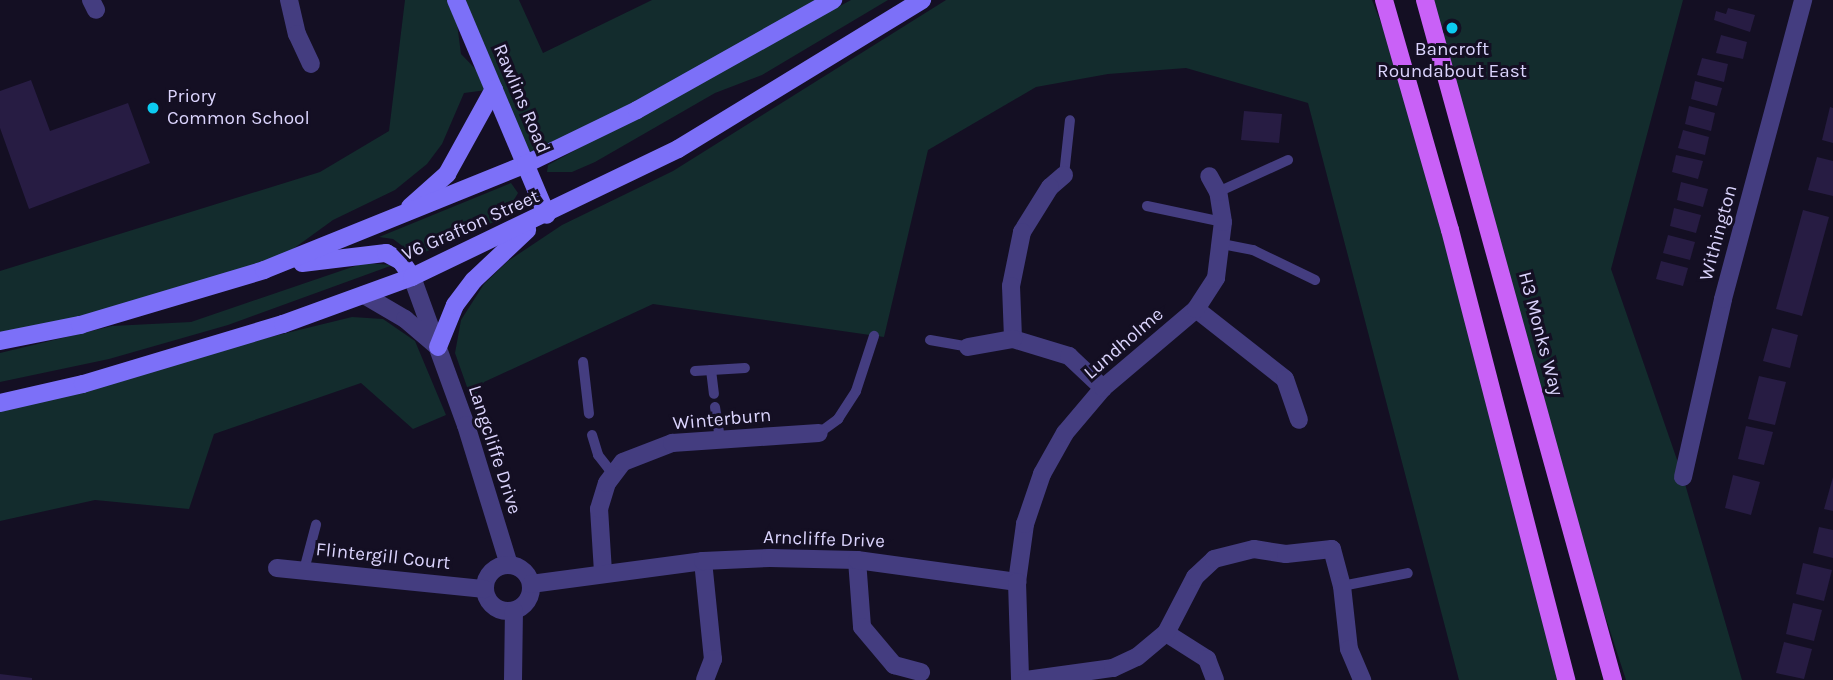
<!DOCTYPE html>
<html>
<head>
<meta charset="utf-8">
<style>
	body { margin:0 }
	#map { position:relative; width:1833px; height:680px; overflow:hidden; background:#140f23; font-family:Karla,sans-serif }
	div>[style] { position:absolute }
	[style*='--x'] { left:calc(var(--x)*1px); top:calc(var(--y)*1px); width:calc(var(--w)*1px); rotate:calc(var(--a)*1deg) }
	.green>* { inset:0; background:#132c2d }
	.building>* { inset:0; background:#271c43 }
	.lane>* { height:10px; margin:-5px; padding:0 5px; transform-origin:5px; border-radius:5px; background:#443d80 }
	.street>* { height:18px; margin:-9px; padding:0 9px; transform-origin:9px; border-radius:9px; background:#443d80 }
	.street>.ring { margin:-9px; padding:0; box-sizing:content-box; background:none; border:18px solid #443d80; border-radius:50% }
	.secondary>* { height:18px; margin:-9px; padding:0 9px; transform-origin:9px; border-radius:9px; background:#7c70f8 }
	.primary>* { height:18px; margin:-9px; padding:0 9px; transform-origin:9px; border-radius:9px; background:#c961f7 }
	.dots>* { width:19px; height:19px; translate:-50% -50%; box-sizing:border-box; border:4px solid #140f23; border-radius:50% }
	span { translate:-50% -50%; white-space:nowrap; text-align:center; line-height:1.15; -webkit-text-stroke:6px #140f23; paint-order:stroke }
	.poi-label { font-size:19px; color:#dbd4fd }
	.left { translate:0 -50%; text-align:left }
	.street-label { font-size:19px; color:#dbd4fd }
</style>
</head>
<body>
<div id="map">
	<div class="green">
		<i style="clip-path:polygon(405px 0,454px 0,461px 54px,493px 87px,460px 0,519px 0,543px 53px,652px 0,833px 0,526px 164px,494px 89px,464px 93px,442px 144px,427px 164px,395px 190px,333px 220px,264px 270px,0 341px,0 271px,320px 172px,389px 131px)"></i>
		<i style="clip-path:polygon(851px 0,888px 0,762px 75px,715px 93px,595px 162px,572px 172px,547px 172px,548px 165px)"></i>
		<i style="clip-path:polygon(946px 0,1372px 0,1415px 109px,1566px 680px,1459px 680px,1308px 103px,1186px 68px,1108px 74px,1036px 87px,928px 150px,884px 337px,653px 304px,484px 382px,472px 401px,455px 353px,461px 320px,484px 284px,508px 261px,562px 225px,673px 171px)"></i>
		<i style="clip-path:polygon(1432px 0,1683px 0,1611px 269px,1683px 477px,1742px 680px,1626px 680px,1544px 429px)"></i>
		<i style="clip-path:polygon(511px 183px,518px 193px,503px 218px,416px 256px,393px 239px,379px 237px)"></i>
		<i style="clip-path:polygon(364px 263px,393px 265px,228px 325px,109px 359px,0 382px,0 353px,112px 326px,191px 322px)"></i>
		<i style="clip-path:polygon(352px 317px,383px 319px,415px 341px,446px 415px,413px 429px,361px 383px,214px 434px,189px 509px,95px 500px,0 521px,0 403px)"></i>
	</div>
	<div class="building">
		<i style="clip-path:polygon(1728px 8px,1755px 15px,1750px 32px,1714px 20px,1716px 11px,1726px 14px)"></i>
		<i style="clip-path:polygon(1721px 35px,1747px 42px,1743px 59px,1716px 53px)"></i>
		<i style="clip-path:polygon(1702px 58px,1728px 64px,1724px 82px,1697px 75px)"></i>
		<i style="clip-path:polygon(31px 80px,50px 131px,128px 103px,150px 163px,29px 209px,0 128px,0 91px)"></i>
		<i style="clip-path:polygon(1695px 81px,1722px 88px,1717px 106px,1691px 99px)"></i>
		<i style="clip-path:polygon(1689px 106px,1715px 113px,1711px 131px,1685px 124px)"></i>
		<i style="clip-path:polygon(1830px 107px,1833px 108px,1833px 143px,1822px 140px)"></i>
		<i style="clip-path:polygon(1244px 111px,1282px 114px,1279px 143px,1241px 140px)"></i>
		<i style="clip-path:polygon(1683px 130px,1709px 137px,1705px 155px,1678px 148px)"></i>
		<i style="clip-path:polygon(1676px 155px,1703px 161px,1698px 179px,1672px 172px)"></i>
		<i style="clip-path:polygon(1817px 157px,1833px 161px,1833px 196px,1808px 190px)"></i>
		<i style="clip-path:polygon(1681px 182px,1708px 189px,1703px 207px,1677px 200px)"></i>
		<i style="clip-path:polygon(1674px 208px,1701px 215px,1696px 233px,1670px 226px)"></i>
		<i style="clip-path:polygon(1803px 210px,1829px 217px,1802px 316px,1776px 309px)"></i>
		<i style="clip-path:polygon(1668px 235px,1695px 242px,1690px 260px,1663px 253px)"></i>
		<i style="clip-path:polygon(1661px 261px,1688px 268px,1683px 286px,1656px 279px)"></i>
		<i style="clip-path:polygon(1772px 328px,1798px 335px,1790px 368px,1763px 361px)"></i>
		<i style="clip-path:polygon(1759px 376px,1786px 382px,1775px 425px,1748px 419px)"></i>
		<i style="clip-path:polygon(1746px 426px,1773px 432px,1764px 465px,1738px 459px)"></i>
		<i style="clip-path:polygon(1733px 475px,1760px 482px,1751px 515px,1725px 508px)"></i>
		<i style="clip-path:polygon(1833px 477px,1833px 511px,1824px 509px)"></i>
		<i style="clip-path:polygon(1819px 527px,1833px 530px,1833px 558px,1813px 553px)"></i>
		<i style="clip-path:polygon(1803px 563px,1832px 570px,1824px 601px,1796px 594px)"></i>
		<i style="clip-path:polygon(1793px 603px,1822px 610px,1814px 641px,1786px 634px)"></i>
		<i style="clip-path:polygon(1784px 642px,1812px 649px,1804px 679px,1776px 673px)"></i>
		<i style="clip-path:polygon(0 674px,32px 678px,32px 680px,0 680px)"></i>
	</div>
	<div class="lane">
		<i style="--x:1064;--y:175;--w:55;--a:-83.8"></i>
		<i style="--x:1218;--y:192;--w:77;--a:-24.6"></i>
		<i style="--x:1147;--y:206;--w:78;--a:11.9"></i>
		<i style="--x:1222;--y:244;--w:32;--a:11"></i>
		<i style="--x:1253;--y:250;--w:69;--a:25.8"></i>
		<i style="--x:930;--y:340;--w:39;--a:10"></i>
		<i style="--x:583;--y:362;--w:52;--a:83.4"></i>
		<i style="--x:711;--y:370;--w:24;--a:83"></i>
		<i style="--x:695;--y:371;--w:50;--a:-3.4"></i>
		<i style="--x:715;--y:407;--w:33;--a:81"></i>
		<i style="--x:819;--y:433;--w:24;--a:-36"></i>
		<i style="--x:838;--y:419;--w:33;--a:-57"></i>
		<i style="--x:856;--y:391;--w:58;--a:-71.9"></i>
		<i style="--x:592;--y:435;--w:21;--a:73"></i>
		<i style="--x:598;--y:455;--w:24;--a:52"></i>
		<i style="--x:304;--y:570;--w:47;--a:-75.1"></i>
		<i style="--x:1342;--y:586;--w:67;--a:-11.1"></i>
	</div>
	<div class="street">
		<i style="--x:91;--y:0;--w:11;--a:63"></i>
		<i style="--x:289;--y:0;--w:35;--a:77"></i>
		<i style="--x:297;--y:34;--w:33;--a:65"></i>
		<i style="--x:1064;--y:175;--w:18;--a:139"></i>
		<i style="--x:1050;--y:187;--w:53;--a:121.9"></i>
		<i style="--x:1022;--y:232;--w:55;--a:101.5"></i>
		<i style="--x:1011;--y:286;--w:53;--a:87.8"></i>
		<i style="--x:1013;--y:339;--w:59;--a:16.9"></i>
		<i style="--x:1069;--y:356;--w:47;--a:43.3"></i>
		<i style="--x:412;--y:277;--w:158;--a:70"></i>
		<i style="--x:466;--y:425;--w:146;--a:72.9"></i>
		<i style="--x:364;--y:295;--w:48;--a:30.3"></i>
		<i style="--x:405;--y:319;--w:43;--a:40.3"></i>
		<i style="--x:1196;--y:309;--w:113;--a:38.2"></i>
		<i style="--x:1285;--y:379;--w:43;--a:71.1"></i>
		<i style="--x:968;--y:347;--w:46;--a:-10.1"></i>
		<i style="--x:1683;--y:477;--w:182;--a:-77.3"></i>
		<i style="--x:1723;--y:299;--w:310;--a:-75"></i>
		<i style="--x:857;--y:560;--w:67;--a:85.7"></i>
		<i style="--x:862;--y:627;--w:50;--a:49.9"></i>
		<i style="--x:894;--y:665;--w:28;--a:15"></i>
		<i style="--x:703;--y:561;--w:99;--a:84.2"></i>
		<i style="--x:713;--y:659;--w:22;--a:111"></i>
		<i class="ring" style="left:485px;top:565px;width:28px;height:28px"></i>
		<i style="--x:277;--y:568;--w:209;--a:5.8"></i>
		<i style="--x:603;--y:572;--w:63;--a:-93.6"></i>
		<i style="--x:599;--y:509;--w:27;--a:-73"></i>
		<i style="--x:607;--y:483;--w:26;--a:-53"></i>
		<i style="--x:623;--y:462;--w:53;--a:-21.2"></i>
		<i style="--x:672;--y:443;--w:147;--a:-3.9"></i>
		<i style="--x:1017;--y:582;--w:59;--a:-82.1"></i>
		<i style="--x:1025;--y:524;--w:53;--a:-71.2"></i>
		<i style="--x:1042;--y:474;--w:47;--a:-60.7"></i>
		<i style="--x:1065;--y:433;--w:59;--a:-49.8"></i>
		<i style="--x:1103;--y:388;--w:122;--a:-40.3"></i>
		<i style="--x:1196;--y:309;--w:37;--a:-57"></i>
		<i style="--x:1216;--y:278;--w:56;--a:-82.9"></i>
		<i style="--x:1223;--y:222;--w:30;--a:-99"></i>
		<i style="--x:1218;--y:192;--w:18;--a:-119"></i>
		<i style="--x:531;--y:584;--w:174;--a:-7.6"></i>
		<i style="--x:703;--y:561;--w:67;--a:-2.6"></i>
		<i style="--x:770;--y:558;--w:87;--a:1.3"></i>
		<i style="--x:857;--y:560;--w:162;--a:7.8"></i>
		<i style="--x:1017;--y:582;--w:98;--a:88.2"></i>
		<i style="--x:1166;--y:633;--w:49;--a:32.4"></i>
		<i style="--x:1207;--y:659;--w:22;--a:69"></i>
		<i style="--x:513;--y:680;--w:69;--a:-89.2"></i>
		<i style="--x:1026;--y:680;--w:88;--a:-7.9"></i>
		<i style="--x:1113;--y:668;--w:26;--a:-25"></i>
		<i style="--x:1137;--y:657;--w:38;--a:-40"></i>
		<i style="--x:1166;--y:633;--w:63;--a:-62.6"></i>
		<i style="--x:1195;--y:577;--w:26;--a:-43"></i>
		<i style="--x:1214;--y:559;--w:41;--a:-14"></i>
		<i style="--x:1254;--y:549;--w:32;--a:9"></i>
		<i style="--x:1286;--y:554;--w:46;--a:-6.2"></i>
		<i style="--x:1332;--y:549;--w:38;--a:75"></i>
		<i style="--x:1342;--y:586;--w:63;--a:83.7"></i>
		<i style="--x:1349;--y:649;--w:34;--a:67"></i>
	</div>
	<div class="secondary">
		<i style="--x:456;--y:0;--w:233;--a:67.1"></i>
		<i style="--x:410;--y:207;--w:50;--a:-41.7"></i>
		<i style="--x:447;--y:174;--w:97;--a:-61.1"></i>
		<i style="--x:302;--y:263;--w:85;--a:-6.8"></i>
		<i style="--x:386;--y:253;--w:17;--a:28"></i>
		<i style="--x:401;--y:261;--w:19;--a:55"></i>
		<i style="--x:0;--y:341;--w:82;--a:-11.3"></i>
		<i style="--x:80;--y:325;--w:192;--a:-16.6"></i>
		<i style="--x:264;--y:270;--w:283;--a:-22"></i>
		<i style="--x:526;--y:164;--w:123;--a:-25.9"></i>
		<i style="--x:637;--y:110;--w:225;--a:-29.3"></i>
		<i style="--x:438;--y:347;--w:45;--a:-68"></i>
		<i style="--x:455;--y:305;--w:31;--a:-53"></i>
		<i style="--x:474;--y:280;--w:73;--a:-43.3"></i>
		<i style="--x:0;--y:403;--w:85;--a:-12.9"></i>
		<i style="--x:83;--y:384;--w:209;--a:-16.7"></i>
		<i style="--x:283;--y:324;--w:137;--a:-20"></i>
		<i style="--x:412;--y:277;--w:295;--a:-25.7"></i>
		<i style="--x:678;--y:149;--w:286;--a:-31.4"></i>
	</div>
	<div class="primary">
		<i style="--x:1384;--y:0;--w:239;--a:74"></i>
		<i style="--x:1450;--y:230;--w:465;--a:75.5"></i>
		<i style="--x:1425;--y:0;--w:706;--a:74.55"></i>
	</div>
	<div class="dots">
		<i style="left:1452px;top:28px;background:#0ccbf1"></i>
		<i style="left:153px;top:108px;background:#0ccbf1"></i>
	</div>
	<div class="poi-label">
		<span style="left:1452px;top:61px">Bancroft<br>Roundabout East</span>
		<span class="left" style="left:167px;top:108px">Priory<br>Common School</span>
	</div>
	<div class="street-label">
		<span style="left:521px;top:99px;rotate:67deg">Rawlins Road</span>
		<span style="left:471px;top:226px;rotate:-24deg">V6 Grafton Street</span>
		<span style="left:1719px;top:233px;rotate:-75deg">Withington</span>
		<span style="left:1540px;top:334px;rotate:75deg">H3 Monks Way</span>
		<span style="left:1124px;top:344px;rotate:-41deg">Lundholme</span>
		<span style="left:722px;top:420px;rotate:-5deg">Winterburn</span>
		<span style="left:494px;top:450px;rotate:72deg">Langcliffe Drive</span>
		<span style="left:824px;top:540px;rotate:2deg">Arncliffe Drive</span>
		<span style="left:383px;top:557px;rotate:6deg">Flintergill Court</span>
	</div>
</div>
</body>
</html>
